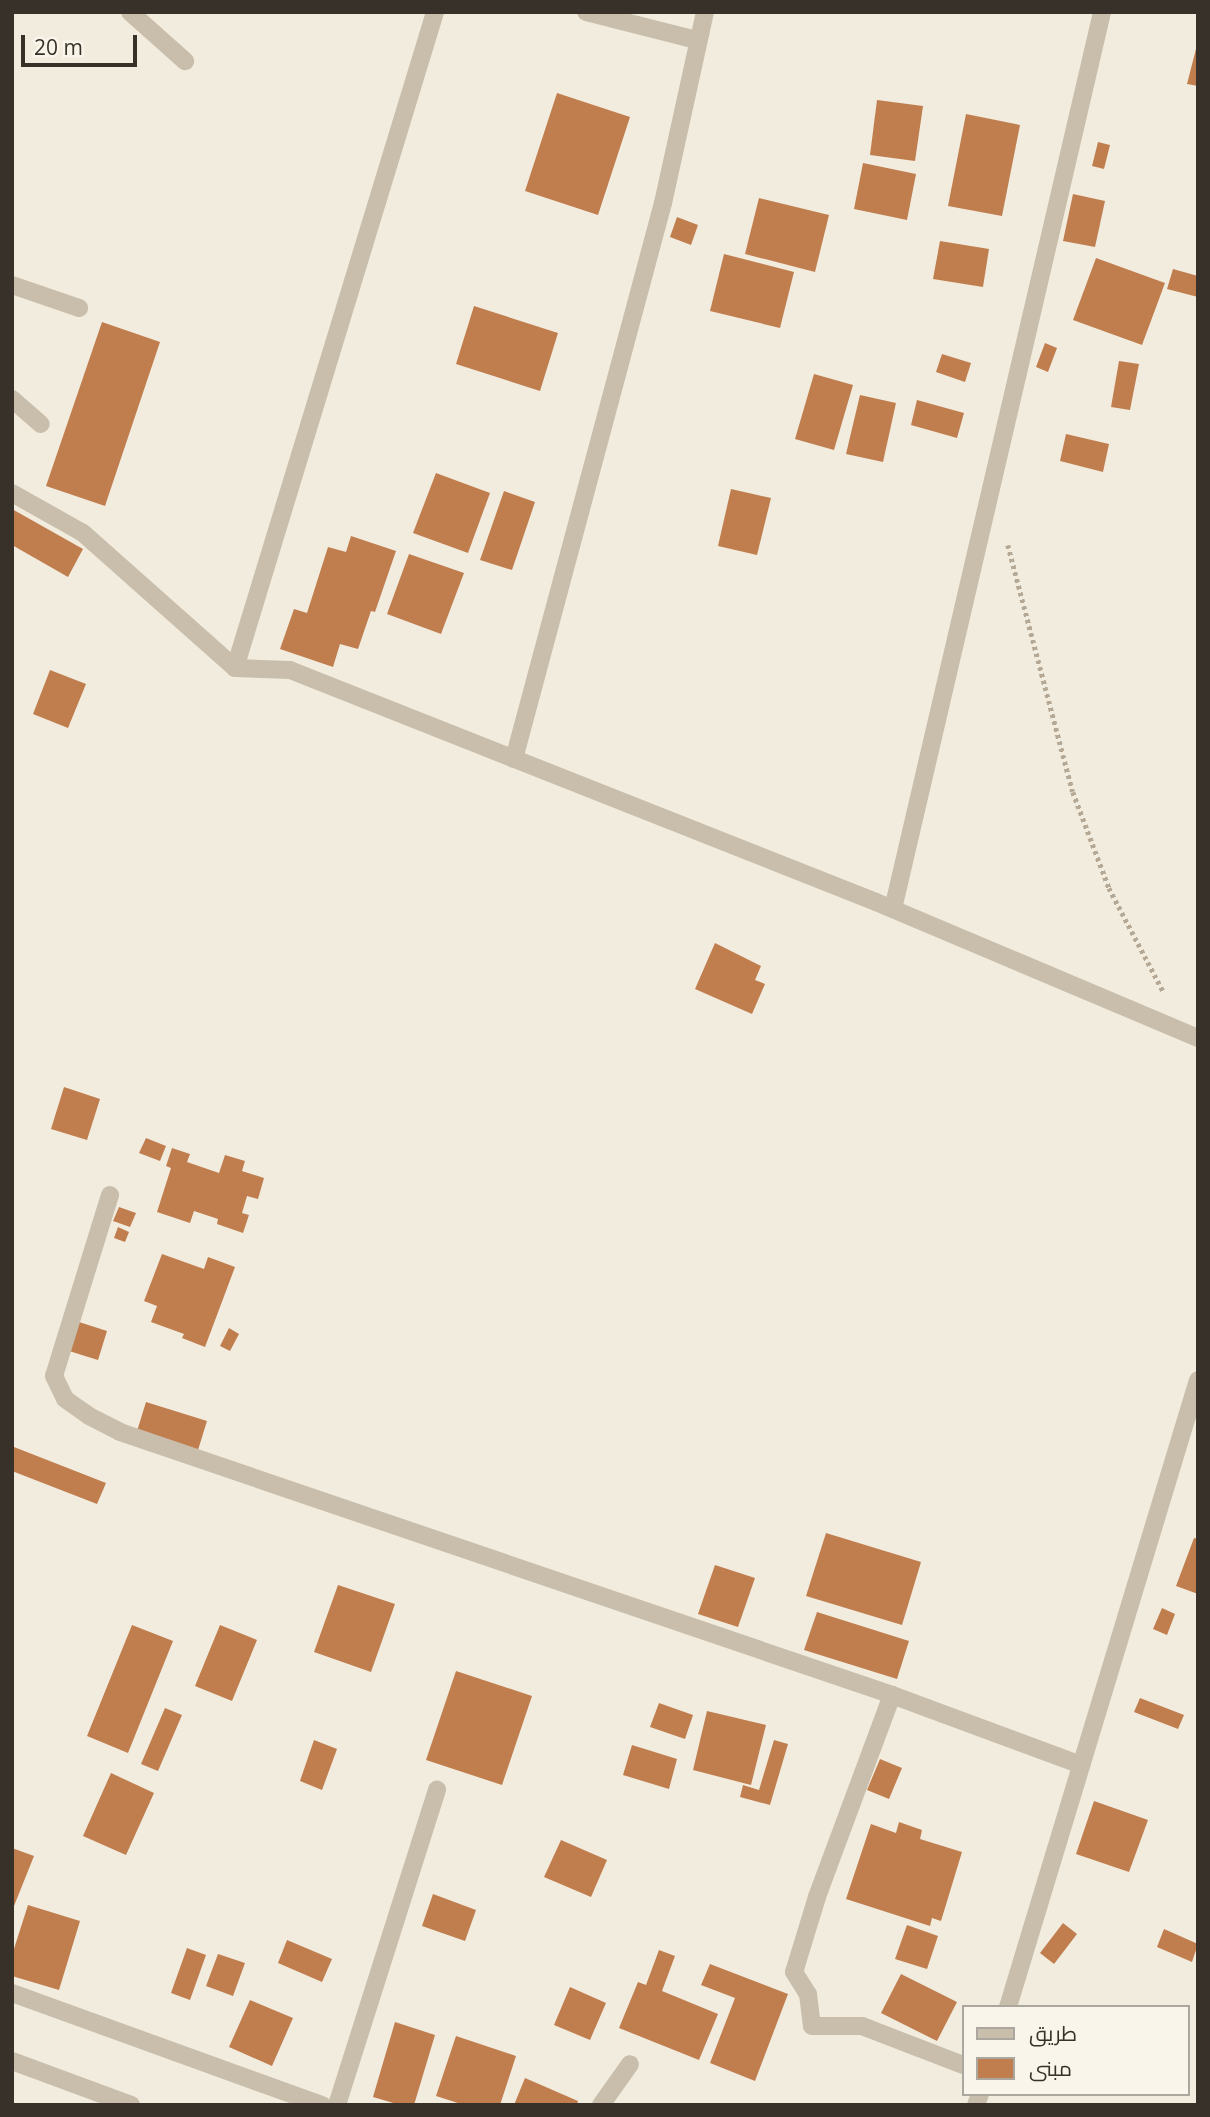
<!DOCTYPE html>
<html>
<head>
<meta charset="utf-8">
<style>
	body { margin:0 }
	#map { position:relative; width:1210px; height:2117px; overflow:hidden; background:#f2ecdf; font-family:"Open Sans",Cairo,sans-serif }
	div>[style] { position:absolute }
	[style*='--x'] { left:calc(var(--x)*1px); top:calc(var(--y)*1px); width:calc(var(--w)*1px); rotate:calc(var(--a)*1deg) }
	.building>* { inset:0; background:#c07e4f }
	.path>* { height:4.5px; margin-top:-2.25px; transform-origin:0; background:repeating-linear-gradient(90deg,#b5a995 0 3.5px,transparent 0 7px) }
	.street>* { height:18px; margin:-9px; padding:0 9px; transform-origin:9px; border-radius:9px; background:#c9beab }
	span { translate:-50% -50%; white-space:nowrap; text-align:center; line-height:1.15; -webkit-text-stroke:6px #f9f5eb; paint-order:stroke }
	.frame { position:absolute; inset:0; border:14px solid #37312a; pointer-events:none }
	.legend { position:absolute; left:962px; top:2005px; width:228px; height:91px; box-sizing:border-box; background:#f9f5eb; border:2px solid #aba79e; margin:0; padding:9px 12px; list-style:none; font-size:21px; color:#37312a }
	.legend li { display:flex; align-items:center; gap:14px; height:35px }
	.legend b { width:35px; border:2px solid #aba79e }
	.scale { position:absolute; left:21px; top:35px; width:116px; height:32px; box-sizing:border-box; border:4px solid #37312a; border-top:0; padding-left:9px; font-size:21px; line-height:24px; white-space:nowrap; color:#37312a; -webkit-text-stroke:5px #f9f5eb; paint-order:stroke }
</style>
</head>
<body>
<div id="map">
	<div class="building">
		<i style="clip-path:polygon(1198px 41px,1198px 86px,1187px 84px)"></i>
		<i style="clip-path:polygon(557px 93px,630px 117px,598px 215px,525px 191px)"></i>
		<i style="clip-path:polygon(877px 100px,923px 106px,915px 161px,870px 155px)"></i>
		<i style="clip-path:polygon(966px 114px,1020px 125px,1002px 216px,948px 206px)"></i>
		<i style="clip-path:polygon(1098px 142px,1110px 145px,1104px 169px,1092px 166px)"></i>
		<i style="clip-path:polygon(863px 163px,916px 174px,907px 220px,854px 209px)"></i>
		<i style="clip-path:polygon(1073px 194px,1105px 201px,1095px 247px,1063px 241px)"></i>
		<i style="clip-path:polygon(759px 198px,829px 215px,815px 272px,745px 254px)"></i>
		<i style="clip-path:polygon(677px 217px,698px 225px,691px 245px,670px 237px)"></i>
		<i style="clip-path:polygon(940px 241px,989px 249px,983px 287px,933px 279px)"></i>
		<i style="clip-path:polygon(724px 254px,794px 272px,780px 328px,710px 311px)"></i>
		<i style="clip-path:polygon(1096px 258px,1165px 283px,1142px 345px,1073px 320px)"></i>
		<i style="clip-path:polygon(1173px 269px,1198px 276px,1198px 297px,1167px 289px)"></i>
		<i style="clip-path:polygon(474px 306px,558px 333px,540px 391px,456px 364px)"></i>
		<i style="clip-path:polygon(102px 322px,160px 342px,105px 506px,46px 486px)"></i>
		<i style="clip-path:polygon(1045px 343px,1057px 348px,1048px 372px,1036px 367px)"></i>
		<i style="clip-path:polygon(942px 354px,971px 363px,965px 382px,936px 372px)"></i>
		<i style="clip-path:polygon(1119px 361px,1139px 364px,1130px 410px,1111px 407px)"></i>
		<i style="clip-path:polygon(814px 374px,853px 385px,834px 450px,795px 439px)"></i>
		<i style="clip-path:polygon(860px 395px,896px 403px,883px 462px,846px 454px)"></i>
		<i style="clip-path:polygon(917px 400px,964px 413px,957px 438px,911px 425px)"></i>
		<i style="clip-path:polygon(1066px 434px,1109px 444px,1103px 472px,1060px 461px)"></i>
		<i style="clip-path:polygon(436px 473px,490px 493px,468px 553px,413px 533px)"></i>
		<i style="clip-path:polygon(731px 489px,771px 498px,757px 555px,718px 546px)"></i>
		<i style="clip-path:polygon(504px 491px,535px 502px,512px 570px,480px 560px)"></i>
		<i style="clip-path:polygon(12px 509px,83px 549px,68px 577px,12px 545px)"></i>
		<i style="clip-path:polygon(351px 536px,396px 551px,375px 612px,371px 611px,358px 649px,340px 644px,333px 667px,280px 649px,294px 609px,307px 613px,328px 547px,346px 552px)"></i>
		<i style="clip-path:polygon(409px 554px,464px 573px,441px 634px,387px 614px)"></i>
		<i style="clip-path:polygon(50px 670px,86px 684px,68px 728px,33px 714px)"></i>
		<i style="clip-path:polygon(715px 943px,761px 966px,755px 980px,765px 984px,752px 1014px,695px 989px)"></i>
		<i style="clip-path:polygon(64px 1087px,100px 1099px,87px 1140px,51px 1129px)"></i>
		<i style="clip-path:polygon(146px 1138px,166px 1146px,160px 1161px,139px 1153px)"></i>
		<i style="clip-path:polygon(172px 1148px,190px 1154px,187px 1162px,219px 1173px,225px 1155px,245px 1161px,242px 1171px,264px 1178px,258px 1199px,247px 1196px,242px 1213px,249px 1215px,243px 1233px,217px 1224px,218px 1219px,194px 1211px,190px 1223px,157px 1212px,171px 1168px,166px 1166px)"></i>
		<i style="clip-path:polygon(119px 1207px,136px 1213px,130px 1227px,113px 1221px)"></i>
		<i style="clip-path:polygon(118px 1227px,129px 1232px,125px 1242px,114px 1238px)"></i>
		<i style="clip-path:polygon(162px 1254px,204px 1269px,208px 1257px,235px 1267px,205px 1347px,182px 1338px,184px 1334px,151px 1322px,157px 1306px,144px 1301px)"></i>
		<i style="clip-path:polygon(79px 1322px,107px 1331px,98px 1360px,69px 1351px)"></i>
		<i style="clip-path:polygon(229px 1328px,239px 1334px,230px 1351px,220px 1346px)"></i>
		<i style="clip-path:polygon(146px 1402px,207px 1421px,198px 1450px,137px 1431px)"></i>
		<i style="clip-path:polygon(14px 1447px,106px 1483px,97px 1504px,12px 1471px)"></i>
		<i style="clip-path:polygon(826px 1533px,921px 1562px,902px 1625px,806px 1596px)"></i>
		<i style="clip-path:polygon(1194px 1538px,1198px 1539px,1198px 1594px,1176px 1586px)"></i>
		<i style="clip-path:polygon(715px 1565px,755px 1578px,738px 1627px,698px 1614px)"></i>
		<i style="clip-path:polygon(338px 1585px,395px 1604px,371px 1672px,314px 1652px)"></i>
		<i style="clip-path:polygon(1162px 1608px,1175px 1614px,1167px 1635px,1153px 1629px)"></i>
		<i style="clip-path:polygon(817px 1612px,909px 1641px,897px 1679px,804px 1650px)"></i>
		<i style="clip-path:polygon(132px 1625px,173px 1641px,128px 1753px,87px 1736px)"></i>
		<i style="clip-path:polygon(220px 1625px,257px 1640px,232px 1701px,195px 1686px)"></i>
		<i style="clip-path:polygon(456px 1671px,532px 1696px,502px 1785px,426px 1760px)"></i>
		<i style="clip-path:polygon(1140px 1698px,1184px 1715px,1178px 1729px,1134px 1712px)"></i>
		<i style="clip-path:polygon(659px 1703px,693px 1715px,685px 1739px,650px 1727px)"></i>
		<i style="clip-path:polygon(165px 1708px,182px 1715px,158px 1771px,141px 1764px)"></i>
		<i style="clip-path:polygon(707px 1711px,766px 1725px,751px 1785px,693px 1770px)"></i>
		<i style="clip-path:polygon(314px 1740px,337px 1749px,322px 1790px,300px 1781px)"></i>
		<i style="clip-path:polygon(774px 1740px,788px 1744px,770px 1805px,740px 1797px,743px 1785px,759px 1790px)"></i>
		<i style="clip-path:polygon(632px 1745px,677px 1759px,669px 1789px,623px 1775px)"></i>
		<i style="clip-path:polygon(880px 1759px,902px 1768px,889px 1799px,867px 1790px)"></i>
		<i style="clip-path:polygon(111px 1773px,154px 1793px,126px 1855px,83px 1836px)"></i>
		<i style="clip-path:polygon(1094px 1801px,1148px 1820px,1129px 1872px,1076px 1854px)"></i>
		<i style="clip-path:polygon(899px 1822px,922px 1830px,920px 1839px,962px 1852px,941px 1921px,932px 1918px,930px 1926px,846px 1899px,871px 1824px,896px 1833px)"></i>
		<i style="clip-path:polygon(561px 1840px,607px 1860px,591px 1897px,544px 1877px)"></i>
		<i style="clip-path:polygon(12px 1848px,34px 1856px,12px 1911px)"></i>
		<i style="clip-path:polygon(433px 1894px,476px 1910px,465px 1941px,422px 1926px)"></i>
		<i style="clip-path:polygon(28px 1905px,80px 1921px,59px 1990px,12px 1976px,12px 1955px)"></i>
		<i style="clip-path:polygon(1063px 1923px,1077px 1934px,1054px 1964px,1040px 1953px)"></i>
		<i style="clip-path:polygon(907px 1925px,938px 1936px,927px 1969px,895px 1959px)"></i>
		<i style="clip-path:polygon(1164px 1929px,1198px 1944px,1192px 1962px,1157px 1947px)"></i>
		<i style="clip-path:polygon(287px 1940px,332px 1959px,322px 1982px,278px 1963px)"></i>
		<i style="clip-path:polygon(187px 1948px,206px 1955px,190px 2000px,171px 1993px)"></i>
		<i style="clip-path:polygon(659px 1950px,675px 1956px,662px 1991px,718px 2014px,699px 2060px,619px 2028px,638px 1982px,646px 1985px)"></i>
		<i style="clip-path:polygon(218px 1954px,245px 1963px,233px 1996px,206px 1986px)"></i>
		<i style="clip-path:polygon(710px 1964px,788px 1994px,755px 2081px,710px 2063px,735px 1998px,701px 1985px)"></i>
		<i style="clip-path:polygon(901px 1974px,957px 2002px,937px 2041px,881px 2013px)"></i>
		<i style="clip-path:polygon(570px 1987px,606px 2003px,590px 2040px,554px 2025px)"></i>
		<i style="clip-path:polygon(250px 2000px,293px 2018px,272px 2066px,229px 2047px)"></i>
		<i style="clip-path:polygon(395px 2022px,435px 2035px,414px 2105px,400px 2105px,373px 2097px)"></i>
		<i style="clip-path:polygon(456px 2036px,516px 2056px,500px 2105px,464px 2105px,436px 2096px)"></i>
		<i style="clip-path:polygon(525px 2078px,578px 2101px,577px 2105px,514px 2105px)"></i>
	</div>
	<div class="path">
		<i style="--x:1008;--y:545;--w:255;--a:75.3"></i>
		<i style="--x:1073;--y:792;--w:103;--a:69.4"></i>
		<i style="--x:1109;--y:888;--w:116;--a:62.3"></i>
	</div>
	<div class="street">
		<i style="--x:130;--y:12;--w:74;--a:41.7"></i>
		<i style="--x:586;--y:12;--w:114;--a:14.2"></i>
		<i style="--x:12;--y:285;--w:71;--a:18.9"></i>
		<i style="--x:12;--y:399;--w:38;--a:41"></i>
		<i style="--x:12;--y:493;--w:81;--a:29.4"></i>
		<i style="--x:83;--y:533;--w:203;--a:41.6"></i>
		<i style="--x:235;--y:668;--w:55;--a:2.1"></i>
		<i style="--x:290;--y:670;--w:630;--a:21.6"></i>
		<i style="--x:876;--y:902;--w:350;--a:22.9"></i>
		<i style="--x:235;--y:668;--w:686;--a:-73.04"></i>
		<i style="--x:514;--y:759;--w:576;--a:-75"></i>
		<i style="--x:663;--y:203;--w:196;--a:-77.6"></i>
		<i style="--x:893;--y:909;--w:921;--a:-76.88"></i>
		<i style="--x:110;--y:1195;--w:189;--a:107.2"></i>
		<i style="--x:54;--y:1376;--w:25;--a:64"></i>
		<i style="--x:65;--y:1399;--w:29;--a:35"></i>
		<i style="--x:89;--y:1416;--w:35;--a:27"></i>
		<i style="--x:120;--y:1432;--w:816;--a:18.81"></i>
		<i style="--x:892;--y:1695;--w:202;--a:20.3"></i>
		<i style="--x:892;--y:1695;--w:215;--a:110.4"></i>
		<i style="--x:817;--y:1897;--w:78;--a:107"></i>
		<i style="--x:794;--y:1972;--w:26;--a:58"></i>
		<i style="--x:808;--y:1994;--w:32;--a:83"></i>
		<i style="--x:812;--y:2026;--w:50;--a:0"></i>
		<i style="--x:862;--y:2026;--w:108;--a:21.1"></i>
		<i style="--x:12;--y:1993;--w:330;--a:19.9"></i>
		<i style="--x:1008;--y:2007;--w:655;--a:-73.14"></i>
		<i style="--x:12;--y:2061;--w:127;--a:20.3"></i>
		<i style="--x:337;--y:2105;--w:331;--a:-72.4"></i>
		<i style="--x:601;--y:2105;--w:50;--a:-54.7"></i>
		<i style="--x:976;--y:2105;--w:12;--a:-70"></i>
	</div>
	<div class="frame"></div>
	<ul class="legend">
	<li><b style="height:9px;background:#c9beab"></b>طريق</li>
	<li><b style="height:19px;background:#c07e4f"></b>مبنى</li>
	</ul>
	<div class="scale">20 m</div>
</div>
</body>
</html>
